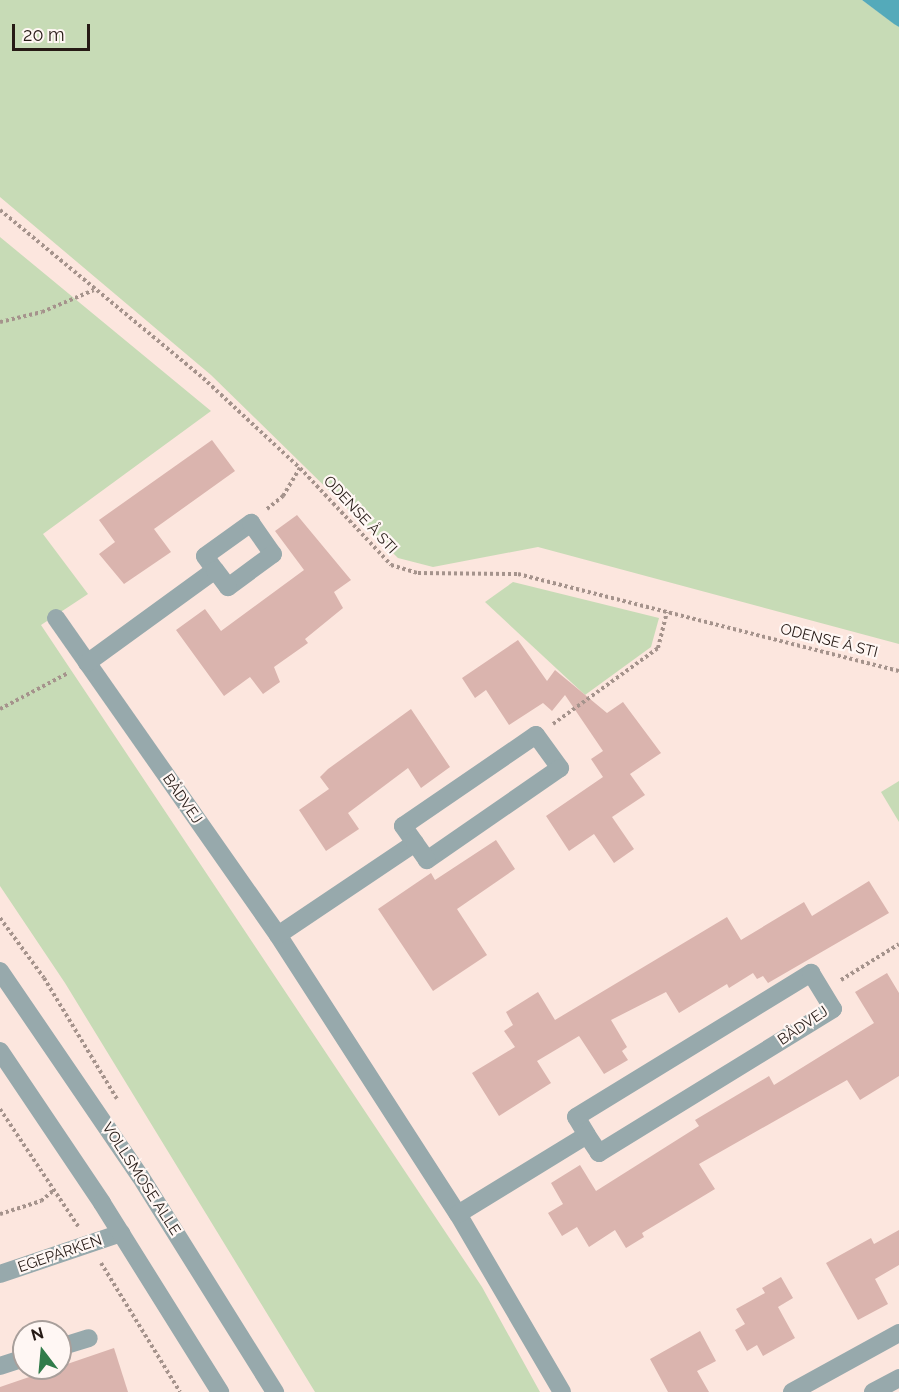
<!DOCTYPE html>
<html>
<head>
<meta charset="utf-8">
<style>
	body { margin:0 }
	#map { position:relative; width:899px; height:1392px; overflow:hidden; background:#fce6de; font-family:Raleway,sans-serif }
	div>[style] { position:absolute }
	[style*='--x'] { left:calc(var(--x)*1px); top:calc(var(--y)*1px); width:calc(var(--w)*1px); rotate:calc(var(--a)*1deg) }
	.green>* { inset:0; background:#c7dbb6 }
	.water>* { inset:0; background:#54aaba }
	.building>* { inset:0; background:#dab4ae }
	.path>* { height:4px; margin-top:-2px; transform-origin:0; background:repeating-linear-gradient(90deg,#a5938c 0 3px,transparent 0 6px) }
	.minor>* { height:18px; margin:-9px; padding:0 9px; transform-origin:9px; border-radius:9px; background:#97a9ac }
	.tertiary>* { height:18px; margin:-9px; padding:0 9px; transform-origin:9px; border-radius:9px; background:#97a9ac }
	span { translate:-50% -50%; white-space:nowrap; text-align:center; line-height:1.15; -webkit-text-stroke:4.5px #fff7f4; paint-order:stroke }
	.street-label { font-size:15px; color:#261a15 }
	.north { position:absolute; left:12px; top:1320px; width:60px; height:60px; box-sizing:border-box; background:#fff7f4; border:2px solid #a89f9b; border-radius:50%; rotate:344deg; font-size:16px; font-weight:700; line-height:24px; text-align:center; color:#261a15 }
	.north::after { content:''; display:block; margin:auto; width:21px; height:27px; background:#317c4a; clip-path:polygon(50% 0,100% 100%,50% 72%,0 100%) }
	.scale { position:absolute; left:12px; top:24px; width:78px; height:27px; box-sizing:border-box; border:3px solid #261a15; border-top:0; padding-left:8px; font-size:18px; line-height:21px; white-space:nowrap; color:#261a15; -webkit-text-stroke:4px #fff7f4; paint-order:stroke }
</style>
</head>
<body>
<div id="map">
	<div class="green">
		<i style="clip-path:polygon(0 0,862px 0,899px 27px,899px 644px,538px 547px,433px 567px,398px 558px,211px 375px,0 197px)"></i>
		<i style="clip-path:polygon(0 237px,211px 411px,43px 534px,88px 594px,41px 625px,482px 1287px,540px 1392px,315px 1392px,65px 983px,0 886px)"></i>
		<i style="clip-path:polygon(513px 582px,659px 618px,651px 647px,585px 695px,485px 602px)"></i>
		<i style="clip-path:polygon(899px 781px,899px 822px,881px 792px)"></i>
	</div>
	<div class="water">
		<i style="clip-path:polygon(862px 0,899px 0,899px 27px,894px 24px)"></i>
	</div>
	<div class="building">
		<i style="clip-path:polygon(212px 440px,235px 471px,154px 529px,171px 552px,124px 584px,99px 554px,115px 542px,99px 520px)"></i>
		<i style="clip-path:polygon(297px 515px,351px 580px,334px 592px,343px 608px,305px 639px,308px 643px,274px 667px,280px 682px,263px 694px,250px 677px,224px 696px,176px 630px,205px 609px,221px 631px,304px 570px,275px 531px)"></i>
		<i style="clip-path:polygon(518px 640px,547px 681px,555px 670px,607px 713px,623px 702px,661px 753px,630px 774px,645px 795px,612px 817px,634px 849px,614px 863px,594px 834px,569px 851px,546px 816px,603px 777px,591px 759px,603px 751px,565px 695px,552px 711px,543px 703px,509px 725px,486px 690px,475px 698px,462px 678px)"></i>
		<i style="clip-path:polygon(411px 709px,450px 767px,421px 788px,408px 768px,348px 813px,359px 829px,326px 851px,299px 810px,329px 789px,320px 777px,328px 769px)"></i>
		<i style="clip-path:polygon(496px 840px,515px 869px,457px 909px,487px 955px,433px 991px,378px 909px,431px 873px,435px 880px)"></i>
		<i style="clip-path:polygon(869px 881px,889px 913px,768px 983px,763px 976px,757px 979px,753px 973px,729px 988px,727px 984px,679px 1013px,666px 992px,611px 1020px,627px 1047px,622px 1051px,628px 1060px,604px 1074px,579px 1036px,537px 1061px,551px 1083px,499px 1116px,472px 1073px,515px 1047px,504px 1031px,513px 1025px,506px 1012px,538px 992px,555px 1020px,727px 917px,741px 940px,804px 902px,812px 916px)"></i>
		<i style="clip-path:polygon(887px 973px,899px 993px,899px 1076px,860px 1100px,847px 1080px,699px 1164px,715px 1189px,642px 1233px,644px 1237px,626px 1248px,615px 1230px,589px 1247px,577px 1227px,562px 1236px,548px 1213px,563px 1204px,551px 1183px,580px 1165px,596px 1191px,699px 1126px,695px 1120px,769px 1076px,774px 1085px,874px 1023px,855px 992px)"></i>
		<i style="clip-path:polygon(899px 1230px,899px 1265px,875px 1279px,888px 1304px,858px 1320px,826px 1263px,871px 1238px,874px 1244px)"></i>
		<i style="clip-path:polygon(781px 1277px,793px 1298px,778px 1307px,795px 1338px,763px 1356px,757px 1345px,747px 1351px,735px 1330px,745px 1324px,736px 1309px,765px 1293px,762px 1288px)"></i>
		<i style="clip-path:polygon(700px 1331px,716px 1361px,697px 1371px,709px 1392px,668px 1392px,650px 1359px)"></i>
		<i style="clip-path:polygon(114px 1348px,128px 1392px,0 1392px,0 1387px)"></i>
	</div>
	<div class="path">
		<i style="--x:0;--y:210;--w:264;--a:39.6"></i>
		<i style="--x:203;--y:378;--w:132;--a:42.9"></i>
		<i style="--x:300;--y:468;--w:133;--a:46.8"></i>
		<i style="--x:391;--y:565;--w:28;--a:17"></i>
		<i style="--x:418;--y:573;--w:100;--a:0.6"></i>
		<i style="--x:518;--y:574;--w:393;--a:14.3"></i>
		<i style="--x:0;--y:322;--w:43;--a:-13.4"></i>
		<i style="--x:42;--y:312;--w:56;--a:-22.9"></i>
		<i style="--x:267;--y:509;--w:21;--a:-39"></i>
		<i style="--x:283;--y:496;--w:33;--a:-59"></i>
		<i style="--x:0;--y:709;--w:77;--a:-27.9"></i>
		<i style="--x:553;--y:724;--w:130;--a:-35.9"></i>
		<i style="--x:658;--y:648;--w:37;--a:-76"></i>
		<i style="--x:0;--y:918;--w:74;--a:53.7"></i>
		<i style="--x:44;--y:978;--w:141;--a:58.9"></i>
		<i style="--x:841;--y:980;--w:68;--a:-31.8"></i>
		<i style="--x:0;--y:1109;--w:141;--a:56.3"></i>
		<i style="--x:0;--y:1214;--w:43;--a:-17.6"></i>
		<i style="--x:41;--y:1201;--w:17;--a:-40"></i>
		<i style="--x:101;--y:1263;--w:151;--a:58.5"></i>
	</div>
	<div class="minor">
		<i style="--x:56;--y:618;--w:387;--a:55"></i>
		<i style="--x:278;--y:935;--w:332;--a:57.2"></i>
		<i style="--x:458;--y:1214;--w:206;--a:59.7"></i>
		<i style="--x:87;--y:663;--w:158;--a:-36"></i>
		<i style="--x:215;--y:570;--w:17;--a:-126"></i>
		<i style="--x:205;--y:556;--w:57;--a:-35.7"></i>
		<i style="--x:251;--y:523;--w:38;--a:55"></i>
		<i style="--x:273;--y:554;--w:56;--a:143.7"></i>
		<i style="--x:228;--y:587;--w:21;--a:-127"></i>
		<i style="--x:278;--y:935;--w:165;--a:-33.9"></i>
		<i style="--x:415;--y:843;--w:21;--a:-125"></i>
		<i style="--x:403;--y:826;--w:161;--a:-34.4"></i>
		<i style="--x:536;--y:735;--w:41;--a:54"></i>
		<i style="--x:560;--y:768;--w:162;--a:145.3"></i>
		<i style="--x:427;--y:860;--w:21;--a:-125"></i>
		<i style="--x:458;--y:1214;--w:151;--a:-31.5"></i>
		<i style="--x:587;--y:1135;--w:21;--a:-121"></i>
		<i style="--x:576;--y:1117;--w:276;--a:-31.5"></i>
		<i style="--x:811;--y:973;--w:42;--a:58.6"></i>
		<i style="--x:833;--y:1009;--w:275;--a:148.4"></i>
		<i style="--x:599;--y:1153;--w:22;--a:-124"></i>
		<i style="--x:0;--y:1274;--w:128;--a:-18.7"></i>
		<i style="--x:60;--y:1347;--w:30;--a:-17"></i>
		<i style="--x:0;--y:1366;--w:25;--a:-18"></i>
		<i style="--x:792;--y:1392;--w:122;--a:-28.9"></i>
		<i style="--x:873;--y:1392;--w:30;--a:-28"></i>
	</div>
	<div class="tertiary">
		<i style="--x:0;--y:971;--w:248;--a:55.7"></i>
		<i style="--x:140;--y:1176;--w:255;--a:58"></i>
		<i style="--x:0;--y:1051;--w:183;--a:56.1"></i>
		<i style="--x:102;--y:1203;--w:223;--a:58"></i>
	</div>
	<div class="street-label">
		<span style="left:360px;top:515px;rotate:47deg">ODENSE Å STI</span>
		<span style="left:829px;top:641px;rotate:14deg">ODENSE Å STI</span>
		<span style="left:182px;top:799px;rotate:55deg">BÅDVEJ</span>
		<span style="left:803px;top:1026px;rotate:-34deg">BÅDVEJ</span>
		<span style="left:141px;top:1179px;rotate:57deg">VOLLSMOSE ALLE</span>
		<span style="left:60px;top:1254px;rotate:-19deg">EGEPARKEN</span>
	</div>
	<div class="north">N</div>
	<div class="scale">20 m</div>
</div>
</body>
</html>
